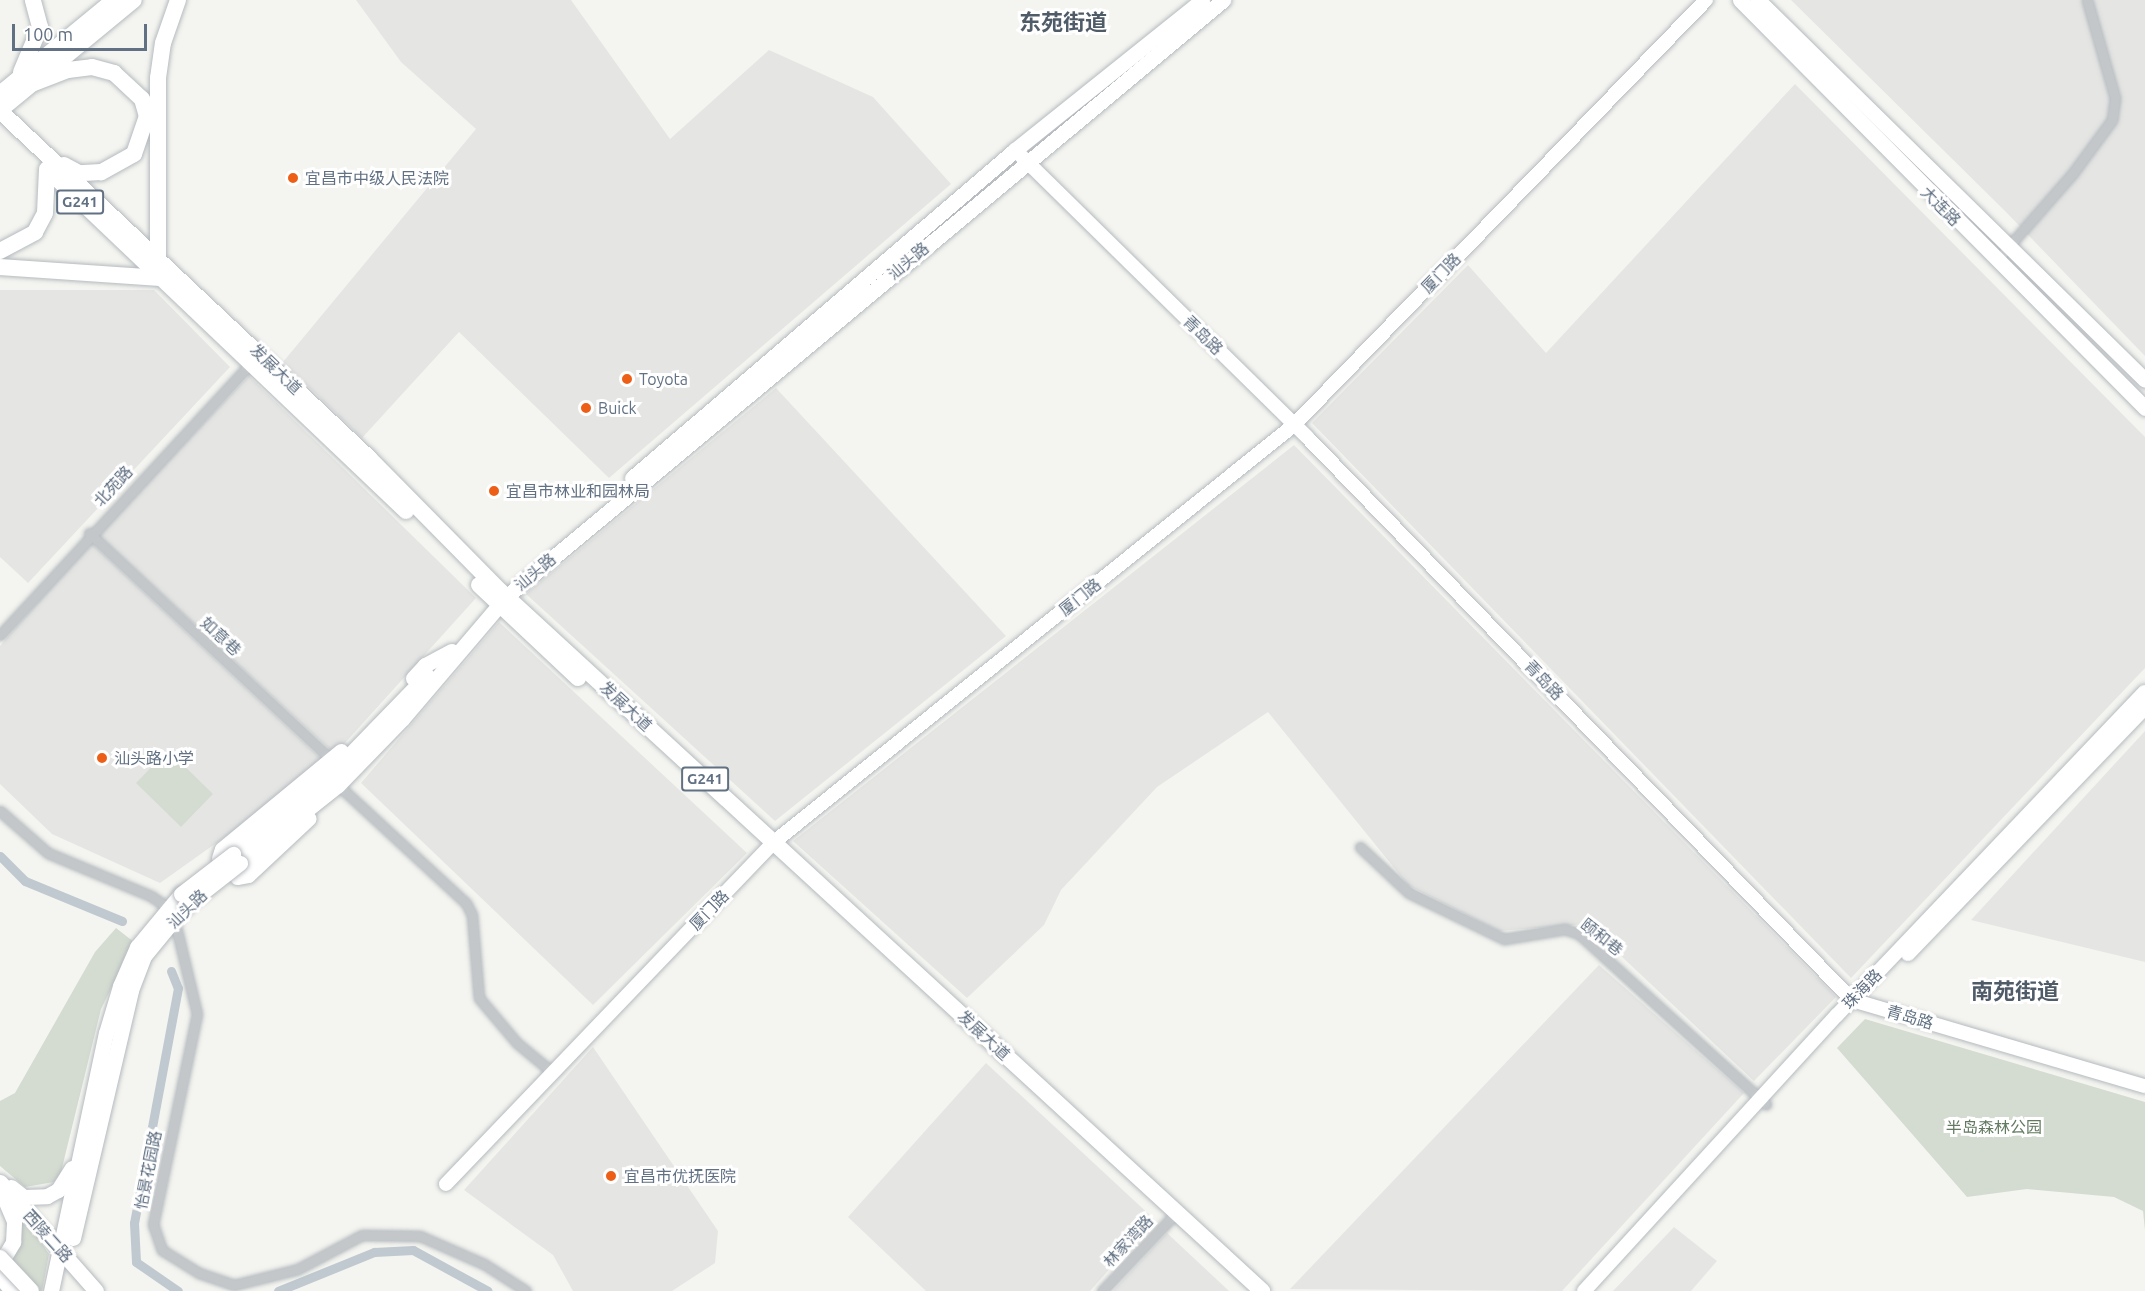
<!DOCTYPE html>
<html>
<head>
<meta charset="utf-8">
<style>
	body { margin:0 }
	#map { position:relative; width:2145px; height:1291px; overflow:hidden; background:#f4f5f0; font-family:Ubuntu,"Noto Sans SC",sans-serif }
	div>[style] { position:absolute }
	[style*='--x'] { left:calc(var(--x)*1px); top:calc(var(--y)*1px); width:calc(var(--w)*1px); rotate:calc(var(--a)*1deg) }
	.built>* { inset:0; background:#e5e6e4 }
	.green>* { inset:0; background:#d4dcd1 }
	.canal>* { height:9px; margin:-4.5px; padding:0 4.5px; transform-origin:4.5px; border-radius:4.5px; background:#bfc9cf }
	.roads { filter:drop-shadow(0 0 2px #b5babf) drop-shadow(0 0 2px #b5babf) }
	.street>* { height:9px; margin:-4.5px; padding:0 4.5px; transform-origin:4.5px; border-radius:4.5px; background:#c3c7ca }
	.secondary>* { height:14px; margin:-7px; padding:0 7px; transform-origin:7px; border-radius:7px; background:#fff }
	.primary>* { height:15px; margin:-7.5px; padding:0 7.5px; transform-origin:7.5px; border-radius:7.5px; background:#fff }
	.highway>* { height:16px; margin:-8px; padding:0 8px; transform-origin:8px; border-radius:8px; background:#fff }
	.bridges { filter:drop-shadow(0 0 2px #b6babe) drop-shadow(0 0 2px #b6babe) }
	.primary-bridge>* { height:15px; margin:-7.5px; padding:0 7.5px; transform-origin:7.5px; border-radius:7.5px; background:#fff }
	.highway-bridge>* { height:16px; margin:-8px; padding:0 8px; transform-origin:8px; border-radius:8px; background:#fff }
	.dots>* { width:16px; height:16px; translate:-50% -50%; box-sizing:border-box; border:3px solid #fff; border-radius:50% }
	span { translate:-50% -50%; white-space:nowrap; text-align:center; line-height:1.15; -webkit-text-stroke:6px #fff; paint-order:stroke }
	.shield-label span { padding:2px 4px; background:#fff; border:2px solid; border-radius:4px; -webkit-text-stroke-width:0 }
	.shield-label { font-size:15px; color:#617183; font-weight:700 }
	.poi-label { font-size:16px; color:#617183 }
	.left { translate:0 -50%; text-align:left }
	.street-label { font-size:16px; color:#617183 }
	.park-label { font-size:16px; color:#637a61 }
	.district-label { font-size:22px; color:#505b68; font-weight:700 }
	.scale { position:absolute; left:12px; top:24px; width:135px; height:27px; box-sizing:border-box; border:3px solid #617183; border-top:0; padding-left:8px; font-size:18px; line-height:21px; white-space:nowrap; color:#617183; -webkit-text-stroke:4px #fff; paint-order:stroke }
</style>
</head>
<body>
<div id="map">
	<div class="built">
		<i style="clip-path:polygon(356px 0,571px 0,670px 139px,769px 50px,873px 97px,951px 184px,609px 478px,459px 332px,362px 438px,283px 362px,476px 129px,401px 62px)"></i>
		<i style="clip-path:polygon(1791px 0,2145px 0,2145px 356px,2006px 212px)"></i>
		<i style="clip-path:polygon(1795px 84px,2145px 437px,2145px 668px,1851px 978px,1312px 423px,1468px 265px,1546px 353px)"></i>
		<i style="clip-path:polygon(0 290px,154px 290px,230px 367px,28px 583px,0 557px)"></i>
		<i style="clip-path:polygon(249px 376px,476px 598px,335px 754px,97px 534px)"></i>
		<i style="clip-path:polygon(776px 388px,1006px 636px,775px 821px,526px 594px)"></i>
		<i style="clip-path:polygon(1294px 445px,1836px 997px,1754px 1081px,1587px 924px,1499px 931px,1408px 885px,1268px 712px,1157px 787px,1061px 890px,1044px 925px,967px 998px,793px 841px)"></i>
		<i style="clip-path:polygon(90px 542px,321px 759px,260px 812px,160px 883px,52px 834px,0 784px,0 646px)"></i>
		<i style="clip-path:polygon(499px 622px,747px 853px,593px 1005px,361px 783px)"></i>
		<i style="clip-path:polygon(2145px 731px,2145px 962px,1971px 920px)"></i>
		<i style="clip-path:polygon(1599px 965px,1744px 1093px,1562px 1291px,1290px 1289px)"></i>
		<i style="clip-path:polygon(593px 1047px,718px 1231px,715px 1263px,672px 1291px,573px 1291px,553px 1255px,464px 1190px)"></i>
		<i style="clip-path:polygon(986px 1063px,1154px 1219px,1090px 1291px,926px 1291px,848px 1217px)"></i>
		<i style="clip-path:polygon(1674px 1227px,1717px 1261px,1691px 1291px,1613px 1291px)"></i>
		<i style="clip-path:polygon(1167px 1233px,1229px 1291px,1113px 1291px)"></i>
	</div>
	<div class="green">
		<i style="clip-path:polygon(168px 750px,213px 794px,181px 827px,136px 783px)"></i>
		<i style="clip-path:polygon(116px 928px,134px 942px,101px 1009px,61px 1172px,54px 1182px,25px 1187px,0 1166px,0 1101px,15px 1093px,95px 952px)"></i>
		<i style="clip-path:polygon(1865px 1019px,2145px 1102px,2145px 1230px,2143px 1211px,2114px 1197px,2027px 1189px,1967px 1197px,1837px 1048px)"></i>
		<i style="clip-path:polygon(21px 1213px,49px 1254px,42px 1291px,0 1291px,0 1281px,22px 1242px)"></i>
	</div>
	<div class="canal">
		<i style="--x:0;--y:856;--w:35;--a:45"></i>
		<i style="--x:25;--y:881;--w:105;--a:22.4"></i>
		<i style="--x:171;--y:971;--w:18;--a:68"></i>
		<i style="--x:178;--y:988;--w:239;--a:100.6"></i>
		<i style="--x:134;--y:1223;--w:39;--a:87"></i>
		<i style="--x:136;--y:1262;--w:51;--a:34.6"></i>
		<i style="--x:278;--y:1291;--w:104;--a:-22.1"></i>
		<i style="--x:374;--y:1252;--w:39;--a:-3"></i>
		<i style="--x:413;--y:1250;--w:85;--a:28.7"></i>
	</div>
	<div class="roads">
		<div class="street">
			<i style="--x:1996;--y:261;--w:117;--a:-48.8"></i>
			<i style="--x:2073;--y:173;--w:66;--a:-53.7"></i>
			<i style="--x:2112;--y:120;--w:22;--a:-82"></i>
			<i style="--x:2115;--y:98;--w:102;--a:-105.9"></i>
			<i style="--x:89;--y:533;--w:333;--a:43.1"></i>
			<i style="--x:0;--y:635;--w:372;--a:-47.3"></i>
			<i style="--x:338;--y:785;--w:174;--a:42.7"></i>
			<i style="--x:466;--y:903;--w:13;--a:63"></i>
			<i style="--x:472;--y:915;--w:83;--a:85.2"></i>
			<i style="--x:479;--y:998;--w:59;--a:49.8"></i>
			<i style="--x:517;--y:1043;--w:45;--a:39.6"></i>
			<i style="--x:0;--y:811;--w:64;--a:41.2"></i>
			<i style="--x:48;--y:853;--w:112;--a:22.7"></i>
			<i style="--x:151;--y:896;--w:21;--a:35"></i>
			<i style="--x:1360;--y:847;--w:67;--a:43.2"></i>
			<i style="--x:1409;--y:893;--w:106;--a:25.8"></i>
			<i style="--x:1504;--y:939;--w:62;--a:-9.3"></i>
			<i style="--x:1565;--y:929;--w:15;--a:20"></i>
			<i style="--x:1579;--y:934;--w:253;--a:42.3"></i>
			<i style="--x:174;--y:918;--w:99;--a:76.5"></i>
			<i style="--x:197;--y:1014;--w:215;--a:101.8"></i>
			<i style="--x:153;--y:1224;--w:28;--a:71"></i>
			<i style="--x:162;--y:1250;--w:44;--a:31.9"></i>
			<i style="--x:199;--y:1273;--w:37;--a:19"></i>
			<i style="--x:234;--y:1285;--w:66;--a:-14"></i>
			<i style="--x:298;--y:1269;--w:72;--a:-28"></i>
			<i style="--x:362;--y:1235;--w:58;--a:1"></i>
			<i style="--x:420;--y:1236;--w:70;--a:23.6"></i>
			<i style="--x:484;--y:1264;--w:50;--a:32.7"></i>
			<i style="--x:1102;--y:1291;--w:109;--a:-46.5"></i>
		</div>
		<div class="secondary">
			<i style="--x:1015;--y:150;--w:409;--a:44.5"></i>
			<i style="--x:1307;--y:437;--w:784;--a:45.93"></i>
			<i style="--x:1852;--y:1000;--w:305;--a:16.4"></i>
			<i style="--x:1908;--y:954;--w:342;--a:-46.1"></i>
			<i style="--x:446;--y:1184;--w:474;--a:-46.2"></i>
			<i style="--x:774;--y:842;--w:667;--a:-38.73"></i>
			<i style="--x:1294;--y:425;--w:592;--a:-45.89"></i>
			<i style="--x:1584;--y:1291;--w:374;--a:-47.5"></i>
			<i style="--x:1837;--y:1015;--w:446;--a:-46.4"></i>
		</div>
		<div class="primary">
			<i style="--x:1740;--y:0;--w:575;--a:45.21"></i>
			<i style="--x:1758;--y:0;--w:542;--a:44.48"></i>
			<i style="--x:632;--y:478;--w:504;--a:-40.58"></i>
			<i style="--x:1015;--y:150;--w:240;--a:-38.7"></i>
			<i style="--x:413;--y:678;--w:18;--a:-47"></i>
			<i style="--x:425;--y:665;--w:30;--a:-28"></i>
			<i style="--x:233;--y:854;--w:125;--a:-39.2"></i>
			<i style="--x:330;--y:775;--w:139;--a:-45.9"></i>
			<i style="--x:219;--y:858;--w:9;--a:-72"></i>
			<i style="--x:222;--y:849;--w:154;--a:-39.5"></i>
			<i style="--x:240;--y:863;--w:125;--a:-38.5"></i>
			<i style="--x:338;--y:785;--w:93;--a:-45.9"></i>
			<i style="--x:403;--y:718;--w:160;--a:-49.6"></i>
			<i style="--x:507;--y:596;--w:932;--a:-39.77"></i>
			<i style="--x:237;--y:877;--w:11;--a:-10"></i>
			<i style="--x:248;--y:875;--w:83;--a:-43.1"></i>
			<i style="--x:0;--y:1182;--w:145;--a:48.6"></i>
			<i style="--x:11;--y:1187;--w:16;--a:38"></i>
			<i style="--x:24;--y:1197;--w:23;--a:-2"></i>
			<i style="--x:47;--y:1196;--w:13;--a:-29"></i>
			<i style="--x:58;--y:1190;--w:26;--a:-58"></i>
			<i style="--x:73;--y:1238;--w:255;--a:-76.8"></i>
			<i style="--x:131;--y:990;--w:36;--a:-69"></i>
			<i style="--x:144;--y:956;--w:65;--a:-50.6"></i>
			<i style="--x:0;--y:1264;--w:26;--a:-59"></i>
			<i style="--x:13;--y:1242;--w:21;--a:-87"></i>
			<i style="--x:14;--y:1221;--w:30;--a:-113"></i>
			<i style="--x:51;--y:1291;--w:264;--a:-78"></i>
			<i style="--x:106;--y:1033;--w:49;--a:-73.4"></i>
			<i style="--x:120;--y:986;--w:43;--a:-66.4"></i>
			<i style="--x:137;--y:947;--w:69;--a:-50.3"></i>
		</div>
		<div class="highway">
			<i style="--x:21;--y:72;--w:49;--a:-67.1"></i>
			<i style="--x:40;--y:27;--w:28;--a:-105"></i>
			<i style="--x:34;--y:83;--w:36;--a:-21"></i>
			<i style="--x:68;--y:70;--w:24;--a:-7"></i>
			<i style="--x:92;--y:67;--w:23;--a:15"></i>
			<i style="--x:114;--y:73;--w:38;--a:43"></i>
			<i style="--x:142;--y:99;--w:18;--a:74"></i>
			<i style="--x:147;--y:116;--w:40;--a:108.9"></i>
			<i style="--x:134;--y:154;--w:38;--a:151"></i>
			<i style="--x:101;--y:172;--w:22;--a:177"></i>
			<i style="--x:79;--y:173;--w:17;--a:-152"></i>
			<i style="--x:0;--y:94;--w:148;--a:-39.5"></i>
			<i style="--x:0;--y:110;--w:173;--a:-39.4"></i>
			<i style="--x:0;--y:111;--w:507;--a:43.24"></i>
			<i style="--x:369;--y:458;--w:187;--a:45.4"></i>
			<i style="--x:500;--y:591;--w:1035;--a:42.57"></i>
			<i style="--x:49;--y:171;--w:493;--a:43.6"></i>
			<i style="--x:0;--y:251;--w:40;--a:-28"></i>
			<i style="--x:35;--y:232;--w:21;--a:-62"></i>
			<i style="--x:45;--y:213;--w:44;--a:-87.4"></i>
			<i style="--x:158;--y:258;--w:180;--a:-90"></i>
			<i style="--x:158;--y:78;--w:35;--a:-82"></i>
			<i style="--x:163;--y:43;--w:46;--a:-70.8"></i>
			<i style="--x:0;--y:267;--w:160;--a:3.9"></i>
			<i style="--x:479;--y:585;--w:136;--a:43.2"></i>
			<i style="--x:0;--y:1276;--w:20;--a:49"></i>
		</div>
	</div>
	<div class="bridges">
		<div class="primary-bridge">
			<i style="--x:181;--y:894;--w:66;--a:-37.6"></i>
			<i style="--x:185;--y:906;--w:70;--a:-38"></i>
		</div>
		<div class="highway-bridge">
			<i style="--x:0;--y:1258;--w:45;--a:46.8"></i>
		</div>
	</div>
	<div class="dots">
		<i style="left:293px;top:178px;background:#ed5e17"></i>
		<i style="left:627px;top:379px;background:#ed5e17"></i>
		<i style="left:586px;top:408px;background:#ed5e17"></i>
		<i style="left:494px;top:491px;background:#ed5e17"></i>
		<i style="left:102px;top:758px;background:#ed5e17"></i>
		<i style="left:611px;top:1176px;background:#ed5e17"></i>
	</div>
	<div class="shield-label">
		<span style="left:80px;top:202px">G241</span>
		<span style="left:705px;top:779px">G241</span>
	</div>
	<div class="poi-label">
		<span class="left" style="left:305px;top:178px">宜昌市中级人民法院</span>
		<span class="left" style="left:639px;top:379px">Toyota</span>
		<span class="left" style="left:598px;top:408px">Buick</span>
		<span class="left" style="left:506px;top:491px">宜昌市林业和园林局</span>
		<span class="left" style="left:114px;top:758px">汕头路小学</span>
		<span class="left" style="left:624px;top:1176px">宜昌市优抚医院</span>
	</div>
	<div class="street-label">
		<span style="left:1941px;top:206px;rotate:45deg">大连路</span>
		<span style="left:908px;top:261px;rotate:-40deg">汕头路</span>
		<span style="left:1441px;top:273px;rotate:-46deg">厦门路</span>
		<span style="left:1203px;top:335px;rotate:44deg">青岛路</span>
		<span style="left:276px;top:369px;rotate:44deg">发展大道</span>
		<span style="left:113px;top:486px;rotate:-47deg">北苑路</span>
		<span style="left:535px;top:572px;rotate:-40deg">汕头路</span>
		<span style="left:1080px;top:597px;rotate:-39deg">厦门路</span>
		<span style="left:221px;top:636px;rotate:43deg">如意巷</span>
		<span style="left:1544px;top:680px;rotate:46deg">青岛路</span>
		<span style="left:626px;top:706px;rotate:43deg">发展大道</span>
		<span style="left:187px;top:909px;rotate:-44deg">汕头路</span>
		<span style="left:709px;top:910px;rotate:-46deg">厦门路</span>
		<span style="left:1602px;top:937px;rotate:38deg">颐和巷</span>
		<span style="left:1862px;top:989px;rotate:-46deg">珠海路</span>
		<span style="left:1910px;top:1017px;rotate:16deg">青岛路</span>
		<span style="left:984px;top:1035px;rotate:43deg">发展大道</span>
		<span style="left:148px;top:1170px;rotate:-79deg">怡景花园路</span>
		<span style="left:48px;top:1236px;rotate:48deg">西陵二路</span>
		<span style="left:1128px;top:1241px;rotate:-47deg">林家湾路</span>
	</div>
	<div class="park-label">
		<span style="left:1994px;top:1127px">半岛森林公园</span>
	</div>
	<div class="district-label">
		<span style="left:1063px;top:22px">东苑街道</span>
		<span style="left:2015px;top:991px">南苑街道</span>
	</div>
	<div class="scale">100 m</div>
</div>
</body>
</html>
